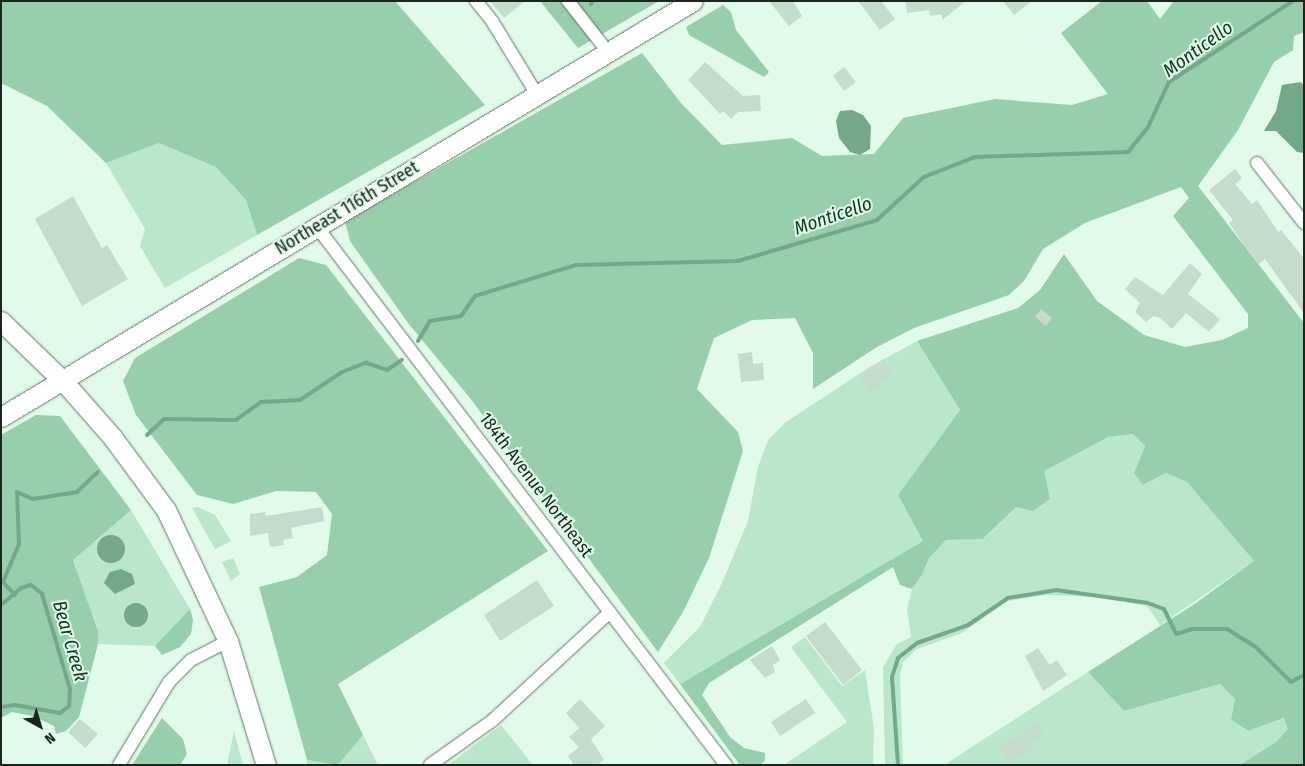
<!DOCTYPE html>
<html>
<head>
<meta charset="utf-8">
<style>
	body { margin:0 }
	#map { position:relative; width:1305px; height:766px; overflow:hidden; background:#e1faea; font-family:"Fira Sans Condensed",sans-serif }
	div>[style] { position:absolute }
	[style*='--x'] { left:calc(var(--x)*1px); top:calc(var(--y)*1px); width:calc(var(--w)*1px); rotate:calc(var(--a)*1deg) }
	.green>* { inset:0; background:#bae6ca }
	.forest>* { inset:0; background:#97ceac }
	.water>* { inset:0; background:#73a988 }
	.round { border-radius:50% }
	.stream>* { height:4px; margin:-2px; padding:0 2px; transform-origin:2px; border-radius:2px; background:#73a988 }
	.building>* { inset:0; background:#c4dccc }
	.roads { filter:drop-shadow(0 0 1px #62786a) drop-shadow(0 0 1px #62786a) }
	.street>* { height:12px; margin:-6px; padding:0 6px; transform-origin:6px; border-radius:6px; background:#fff }
	.secondary>* { height:19px; margin:-9.5px; padding:0 9.5px; transform-origin:9.5px; border-radius:9.5px; background:#fff }
	span { translate:-50% -50%; white-space:nowrap; text-align:center; line-height:1.15; -webkit-text-stroke:4px #e1faea; paint-order:stroke }
	.street-label { font-size:18px; color:#1c251f }
	.water-label { font-size:19px; color:#0d3923; font-style:italic }
	.frame { position:absolute; inset:0; border:2px solid #1c251f; pointer-events:none }
	.north { position:absolute; left:15px; top:701px; width:50px; height:50px; -webkit-text-stroke:4px #e1faea; paint-order:stroke; rotate:141deg; font-size:14px; font-weight:700; line-height:20px; text-align:center; color:#1c251f }
	.north::after { content:''; display:block; margin:auto; width:18px; height:22px; background:#1c251f; clip-path:polygon(50% 0,100% 100%,50% 72%,0 100%) }
</style>
</head>
<body>
<div id="map">
	<div class="green">
		<i style="clip-path:polygon(159px 143px,216px 167px,246px 200px,257px 235px,165px 288px,140px 246px,145px 229px,106px 163px)"></i>
		<i style="clip-path:polygon(917px 341px,960px 410px,898px 495px,923px 541px,680px 684px,664px 663px,700px 627px,721px 585px,748px 521px,758px 467px,768px 440px,786px 422px,868px 368px)"></i>
		<i style="clip-path:polygon(1133px 434px,1145px 446px,1134px 473px,1144px 485px,1166px 473px,1187px 482px,1254px 561px,1160px 625px,1147px 606px,1102px 597px,1046px 595px,1008px 601px,962px 633px,917px 649px,903px 662px,900px 676px,903px 765px,885px 765px,883px 667px,897px 644px,911px 637px,907px 610px,912px 589px,922px 575px,929px 558px,946px 540px,984px 539px,1016px 507px,1033px 511px,1050px 499px,1043px 471px,1066px 456px,1108px 437px)"></i>
		<i style="clip-path:polygon(198px 507px,215px 515px,231px 541px,215px 549px,192px 508px)"></i>
		<i style="clip-path:polygon(131px 510px,190px 609px,155px 646px,98px 644px,98px 631px,73px 560px)"></i>
		<i style="clip-path:polygon(233px 558px,240px 574px,231px 581px,222px 562px)"></i>
		<i style="clip-path:polygon(805px 637px,842px 686px,865px 670px,874px 729px,873px 765px,784px 765px,847px 722px,791px 647px)"></i>
		<i style="clip-path:polygon(1088px 672px,1124px 711px,1220px 684px,1235px 699px,1231px 720px,1247px 731px,1285px 718px,1289px 729px,1276px 742px,1240px 765px,944px 765px)"></i>
		<i style="clip-path:polygon(501px 725px,533px 765px,448px 765px)"></i>
		<i style="clip-path:polygon(234px 731px,243px 765px,227px 765px)"></i>
		<i style="clip-path:polygon(363px 735px,378px 765px,307px 765px,307px 760px,338px 765px)"></i>
	</div>
	<div class="forest">
		<i style="clip-path:polygon(1px 1px,395px 1px,485px 105px,257px 235px,246px 200px,216px 167px,159px 143px,106px 163px,47px 106px,1px 83px)"></i>
		<i style="clip-path:polygon(540px 1px,659px 1px,578px 48px)"></i>
		<i style="clip-path:polygon(1102px 1px,1147px 1px,1160px 19px,1174px 1px,1304px 1px,1304px 32px,1294px 36px,1293px 50px,1274px 62px,1238px 130px,1198px 186px,1304px 323px,1304px 765px,1240px 765px,1276px 742px,1288px 729px,1284px 718px,1248px 731px,1231px 720px,1235px 699px,1220px 684px,1124px 711px,1088px 672px,1193px 605px,1254px 561px,1187px 482px,1166px 473px,1143px 485px,1134px 473px,1145px 446px,1133px 434px,1108px 437px,1044px 471px,1050px 499px,1033px 511px,1016px 507px,983px 539px,946px 540px,929px 558px,922px 575px,912px 589px,900px 585px,893px 567px,709px 683px,702px 695px,730px 737px,744px 748px,765px 753px,765px 761px,760px 765px,740px 765px,680px 684px,923px 541px,898px 495px,960px 410px,917px 341px,1018px 308px,1040px 290px,1064px 254px,1097px 301px,1144px 335px,1185px 347px,1222px 340px,1248px 328px,1248px 314px,1173px 216px,1189px 198px,1181px 187px,1085px 223px,1043px 249px,1024px 281px,1009px 295px,914px 328px,877px 347px,813px 389px,813px 353px,795px 318px,752px 320px,714px 338px,697px 389px,738px 432px,743px 451px,709px 558px,683px 612px,658px 652px,470px 398px,408px 323px,350px 241px,345px 221px,642px 53px,681px 103px,722px 145px,792px 138px,822px 156px,874px 154px,903px 118px,995px 99px,1072px 105px,1108px 94px,1061px 33px)"></i>
		<i style="clip-path:polygon(723px 5px,731px 12px,736px 30px,769px 72px,764px 77px,689px 35px,686px 27px)"></i>
		<i style="clip-path:polygon(299px 258px,326px 265px,548px 551px,338px 684px,363px 735px,338px 765px,307px 760px,259px 587px,297px 577px,327px 555px,332px 514px,316px 492px,276px 491px,233px 504px,197px 495px,136px 415px,123px 381px,135px 358px)"></i>
		<i style="clip-path:polygon(36px 415px,60px 416px,131px 510px,73px 560px,98px 631px,98px 644px,79px 717px,66px 731px,56px 734px,54px 726px,33px 716px,12px 712px,1px 718px,1px 435px)"></i>
		<i style="clip-path:polygon(190px 609px,193px 620px,191px 634px,180px 647px,162px 655px,155px 646px)"></i>
		<i style="clip-path:polygon(162px 718px,183px 739px,187px 754px,180px 765px,132px 765px)"></i>
	</div>
	<div class="water">
		<i style="clip-path:polygon(1301px 82px,1304px 86px,1304px 153px,1297px 152px,1276px 131px,1264px 131px,1276px 111px,1282px 85px)"></i>
		<i style="clip-path:polygon(852px 110px,863px 115px,871px 126px,870px 149px,860px 155px,850px 152px,839px 138px,836px 121px,840px 111px)"></i>
		<i class="round" style="left:97px;top:535px;width:28px;height:28px"></i>
		<i style="clip-path:polygon(121px 569px,132px 574px,135px 584px,115px 594px,104px 583px,110px 572px)"></i>
		<i class="round" style="left:124px;top:603px;width:24px;height:24px"></i>
	</div>
	<div class="stream">
		<i style="--x:591;--y:4;--w:3;--a:-72"></i>
		<i style="--x:418;--y:341;--w:23;--a:-59"></i>
		<i style="--x:430;--y:321;--w:31;--a:-9"></i>
		<i style="--x:461;--y:316;--w:24;--a:-55"></i>
		<i style="--x:475;--y:296;--w:106;--a:-17.1"></i>
		<i style="--x:576;--y:265;--w:162;--a:-1.4"></i>
		<i style="--x:738;--y:261;--w:145;--a:-16.4"></i>
		<i style="--x:877;--y:220;--w:64;--a:-42.5"></i>
		<i style="--x:924;--y:177;--w:55;--a:-21.4"></i>
		<i style="--x:975;--y:157;--w:153;--a:-1.9"></i>
		<i style="--x:1128;--y:152;--w:32;--a:-51"></i>
		<i style="--x:1148;--y:127;--w:50;--a:-65"></i>
		<i style="--x:1169;--y:82;--w:148;--a:-33.2"></i>
		<i style="--x:147;--y:435;--w:23;--a:-43"></i>
		<i style="--x:164;--y:419;--w:72;--a:0.8"></i>
		<i style="--x:236;--y:420;--w:31;--a:-36"></i>
		<i style="--x:261;--y:402;--w:39;--a:-3"></i>
		<i style="--x:300;--y:400;--w:50;--a:-33.7"></i>
		<i style="--x:342;--y:372;--w:26;--a:-21"></i>
		<i style="--x:366;--y:363;--w:22;--a:18"></i>
		<i style="--x:387;--y:370;--w:18;--a:-34"></i>
		<i style="--x:15;--y:595;--w:18;--a:-133"></i>
		<i style="--x:3;--y:582;--w:41;--a:-67.2"></i>
		<i style="--x:19;--y:544;--w:52;--a:-92.2"></i>
		<i style="--x:17;--y:492;--w:17;--a:24"></i>
		<i style="--x:33;--y:499;--w:45;--a:-9"></i>
		<i style="--x:77;--y:492;--w:29;--a:-44"></i>
		<i style="--x:1;--y:605;--w:26;--a:-40"></i>
		<i style="--x:21;--y:588;--w:10;--a:-17"></i>
		<i style="--x:31;--y:585;--w:14;--a:39"></i>
		<i style="--x:42;--y:594;--w:99;--a:73.6"></i>
		<i style="--x:70;--y:689;--w:17;--a:93"></i>
		<i style="--x:69;--y:706;--w:11;--a:142"></i>
		<i style="--x:60;--y:713;--w:46;--a:-169.9"></i>
		<i style="--x:15;--y:705;--w:14;--a:172"></i>
		<i style="--x:898;--y:765;--w:88;--a:-93.9"></i>
		<i style="--x:892;--y:677;--w:20;--a:-72"></i>
		<i style="--x:898;--y:658;--w:24;--a:-38"></i>
		<i style="--x:917;--y:643;--w:54;--a:-19.4"></i>
		<i style="--x:968;--y:625;--w:48;--a:-34"></i>
		<i style="--x:1008;--y:598;--w:49;--a:-9.5"></i>
		<i style="--x:1056;--y:590;--w:93;--a:8"></i>
		<i style="--x:1148;--y:603;--w:17;--a:21"></i>
		<i style="--x:1164;--y:609;--w:28;--a:64"></i>
		<i style="--x:1176;--y:634;--w:17;--a:-17"></i>
		<i style="--x:1192;--y:629;--w:35;--a:0"></i>
		<i style="--x:1227;--y:629;--w:34;--a:32"></i>
		<i style="--x:1256;--y:647;--w:49;--a:45"></i>
		<i style="--x:1291;--y:682;--w:15;--a:-28"></i>
	</div>
	<div class="building">
		<i style="clip-path:polygon(490px 1px,525px 1px,504px 18px)"></i>
		<i style="clip-path:polygon(769px 1px,793px 1px,802px 16px,789px 26px)"></i>
		<i style="clip-path:polygon(858px 1px,881px 1px,895px 19px,880px 30px)"></i>
		<i style="clip-path:polygon(906px 1px,966px 1px,942px 20px,942px 14px,930px 16px,929px 10px,907px 13px)"></i>
		<i style="clip-path:polygon(1003px 1px,1032px 1px,1014px 15px)"></i>
		<i style="clip-path:polygon(705px 62px,743px 96px,760px 95px,761px 111px,738px 112px,731px 119px,723px 111px,720px 114px,688px 80px)"></i>
		<i style="clip-path:polygon(844px 67px,856px 82px,844px 91px,833px 76px)"></i>
		<i style="clip-path:polygon(1235px 169px,1242px 178px,1235px 184px,1252px 204px,1257px 200px,1278px 232px,1281px 230px,1304px 258px,1304px 313px,1265px 259px,1259px 264px,1247px 249px,1229px 223px,1233px 220px,1209px 190px)"></i>
		<i style="clip-path:polygon(73px 196px,102px 248px,107px 245px,128px 279px,82px 306px,35px 219px)"></i>
		<i style="clip-path:polygon(1190px 263px,1202px 274px,1188px 294px,1220px 319px,1209px 332px,1186px 313px,1172px 329px,1160px 318px,1154px 316px,1146px 322px,1135px 312px,1140px 303px,1125px 289px,1135px 277px,1163px 295px)"></i>
		<i style="clip-path:polygon(1041px 309px,1052px 318px,1046px 326px,1035px 317px)"></i>
		<i style="clip-path:polygon(752px 352px,753px 364px,763px 363px,764px 380px,741px 382px,738px 354px)"></i>
		<i style="clip-path:polygon(883px 359px,894px 373px,870px 393px,859px 379px)"></i>
		<i style="clip-path:polygon(322px 507px,324px 521px,291px 528px,293px 538px,283px 540px,284px 545px,270px 547px,268px 533px,250px 536px,250px 514px,265px 512px,266px 516px)"></i>
		<i style="clip-path:polygon(537px 580px,554px 606px,500px 641px,484px 615px)"></i>
		<i style="clip-path:polygon(825px 622px,862px 670px,843px 685px,806px 636px)"></i>
		<i style="clip-path:polygon(772px 646px,780px 660px,773px 665px,775px 672px,765px 678px,750px 660px)"></i>
		<i style="clip-path:polygon(1038px 648px,1050px 665px,1057px 660px,1067px 675px,1043px 691px,1025px 656px)"></i>
		<i style="clip-path:polygon(580px 699px,605px 726px,591px 739px,604px 760px,597px 765px,574px 765px,568px 756px,579px 747px,569px 737px,579px 728px,566px 713px)"></i>
		<i style="clip-path:polygon(806px 699px,815px 713px,780px 736px,771px 722px)"></i>
		<i style="clip-path:polygon(80px 719px,98px 734px,85px 748px,68px 732px)"></i>
		<i style="clip-path:polygon(1038px 723px,1044px 733px,1028px 743px,1032px 749px,1009px 764px,998px 748px)"></i>
	</div>
	<div class="roads">
		<div class="street">
			<i style="--x:476;--y:1;--w:26;--a:51"></i>
			<i style="--x:492;--y:21;--w:84;--a:58.6"></i>
			<i style="--x:568;--y:1;--w:65;--a:51.9"></i>
			<i style="--x:1257;--y:163;--w:76;--a:51.9"></i>
			<i style="--x:317;--y:227;--w:676;--a:52.76"></i>
			<i style="--x:119;--y:765;--w:97;--a:-58.9"></i>
			<i style="--x:169;--y:682;--w:31;--a:-45"></i>
			<i style="--x:191;--y:660;--w:42;--a:-27.2"></i>
			<i style="--x:430;--y:765;--w:77;--a:-35.5"></i>
			<i style="--x:493;--y:720;--w:159;--a:-42.7"></i>
		</div>
		<div class="secondary">
			<i style="--x:1;--y:321;--w:86;--a:44.1"></i>
			<i style="--x:63;--y:381;--w:76;--a:48.7"></i>
			<i style="--x:113;--y:438;--w:89;--a:53.6"></i>
			<i style="--x:166;--y:510;--w:145;--a:64.7"></i>
			<i style="--x:228;--y:641;--w:130;--a:73"></i>
			<i style="--x:1;--y:417;--w:807;--a:-31.01"></i>
		</div>
	</div>
	<div class="street-label">
		<span style="left:347px;top:208px;rotate:-31deg">Northeast 116th Street</span>
		<span style="left:536px;top:485px;rotate:53deg">184th Avenue Northeast</span>
	</div>
	<div class="water-label">
		<span style="left:1198px;top:49px;rotate:-36deg">Monticello</span>
		<span style="left:833px;top:216px;rotate:-19deg">Monticello</span>
		<span style="left:70px;top:641px;rotate:74deg">Bear Creek</span>
	</div>
	<div class="frame"></div>
	<div class="north">N</div>
</div>
</body>
</html>
